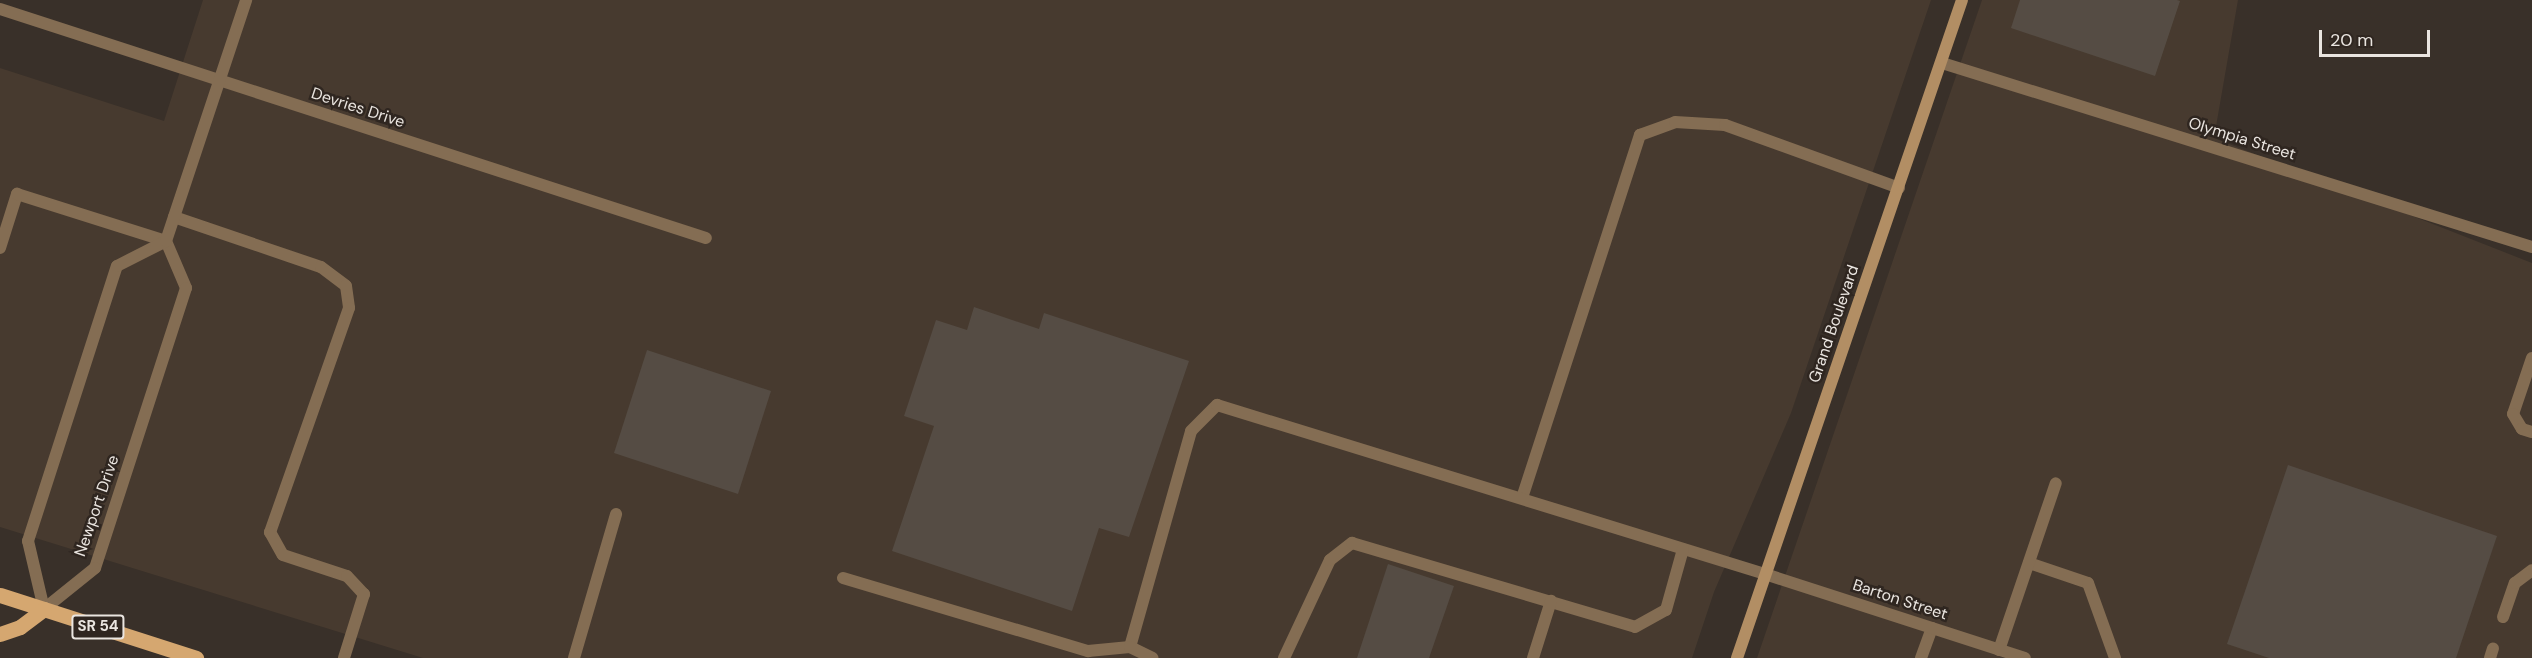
<!DOCTYPE html>
<html>
<head>
<meta charset="utf-8">
<style>
	body { margin:0 }
	#map { position:relative; width:2532px; height:658px; overflow:hidden; background:#393029; font-family:"DM Sans",sans-serif }
	div>[style] { position:absolute }
	[style*='--x'] { left:calc(var(--x)*1px); top:calc(var(--y)*1px); width:calc(var(--w)*1px); rotate:calc(var(--a)*1deg) }
	.built>* { inset:0; background:#473a2f }
	.building>* { inset:0; background:#554c44 }
	.service>* { height:12px; margin:-6px; padding:0 6px; transform-origin:6px; border-radius:6px; background:#846d53 }
	.minor>* { height:12px; margin:-6px; padding:0 6px; transform-origin:6px; border-radius:6px; background:#846d53 }
	.secondary>* { height:12px; margin:-6px; padding:0 6px; transform-origin:6px; border-radius:6px; background:#b28e64 }
	.primary>* { height:15px; margin:-7.5px; padding:0 7.5px; transform-origin:7.5px; border-radius:7.5px; background:#d5a770 }
	span { translate:-50% -50%; white-space:nowrap; text-align:center; line-height:1.15; -webkit-text-stroke:5px #2f2620; paint-order:stroke }
	.shield-label span { padding:2px 4px; background:#2f2620; border:2px solid; border-radius:4px; -webkit-text-stroke-width:0 }
	.shield-label { font-size:15px; color:#eae5e0; font-weight:700 }
	.street-label { font-size:16px; color:#eae5e0 }
	.scale { position:absolute; left:2319px; top:30px; width:111px; height:27px; box-sizing:border-box; border:3px solid #eae5e0; border-top:0; padding-left:8px; font-size:18px; line-height:21px; white-space:nowrap; color:#eae5e0; -webkit-text-stroke:4px #2f2620; paint-order:stroke }
</style>
</head>
<body>
<div id="map">
	<div class="built">
		<i style="clip-path:polygon(203px 0,1931px 0,1791px 413px,1714px 592px,1692px 658px,423px 658px,0 527px,0 68px,164px 121px)"></i>
		<i style="clip-path:polygon(1982px 0,2238px 0,2214px 138px,2532px 263px,2532px 658px,1757px 658px)"></i>
	</div>
	<div class="building">
		<i style="clip-path:polygon(2020px 0,2177px 0,2180px 1px,2155px 76px,2011px 28px)"></i>
		<i style="clip-path:polygon(974px 307px,1039px 329px,1044px 313px,1189px 361px,1129px 537px,1099px 528px,1072px 611px,892px 551px,934px 426px,904px 416px,936px 320px,967px 330px)"></i>
		<i style="clip-path:polygon(647px 350px,771px 391px,738px 494px,614px 453px)"></i>
		<i style="clip-path:polygon(2288px 465px,2497px 536px,2456px 658px,2269px 658px,2227px 644px)"></i>
		<i style="clip-path:polygon(1388px 564px,1454px 586px,1429px 658px,1357px 658px)"></i>
	</div>
	<div class="service">
		<i style="--x:174;--y:217;--w:155;--a:18.8"></i>
		<i style="--x:321;--y:267;--w:31;--a:37"></i>
		<i style="--x:346;--y:286;--w:22;--a:82"></i>
		<i style="--x:349;--y:308;--w:238;--a:109.4"></i>
		<i style="--x:270;--y:532;--w:26;--a:61"></i>
		<i style="--x:283;--y:555;--w:67;--a:18.2"></i>
		<i style="--x:347;--y:576;--w:25;--a:47"></i>
		<i style="--x:364;--y:594;--w:67;--a:107.4"></i>
		<i style="--x:0;--y:248;--w:57;--a:-72.5"></i>
		<i style="--x:17;--y:194;--w:156;--a:17.5"></i>
		<i style="--x:2532;--y:358;--w:59;--a:108.7"></i>
		<i style="--x:2513;--y:414;--w:17;--a:59"></i>
		<i style="--x:2522;--y:429;--w:10;--a:17"></i>
		<i style="--x:1522;--y:498;--w:382;--a:-72"></i>
		<i style="--x:1640;--y:135;--w:37;--a:-20"></i>
		<i style="--x:1675;--y:122;--w:50;--a:3.4"></i>
		<i style="--x:1725;--y:125;--w:185;--a:19.9"></i>
		<i style="--x:2029;--y:563;--w:62;--a:18.7"></i>
		<i style="--x:2088;--y:583;--w:80;--a:70.2"></i>
		<i style="--x:843;--y:578;--w:256;--a:16.6"></i>
		<i style="--x:1088;--y:651;--w:42;--a:-5.4"></i>
		<i style="--x:1130;--y:647;--w:224;--a:-74.2"></i>
		<i style="--x:1191;--y:431;--w:37;--a:-45"></i>
		<i style="--x:1217;--y:405;--w:573;--a:17.14"></i>
		<i style="--x:2503;--y:617;--w:36;--a:-71"></i>
		<i style="--x:2515;--y:583;--w:21;--a:-37"></i>
		<i style="--x:1130;--y:647;--w:25;--a:26"></i>
		<i style="--x:1999;--y:650;--w:176;--a:-71.2"></i>
		<i style="--x:574;--y:658;--w:150;--a:-73.7"></i>
		<i style="--x:1284;--y:658;--w:108;--a:-64.9"></i>
		<i style="--x:1330;--y:560;--w:28;--a:-38"></i>
		<i style="--x:1352;--y:543;--w:295;--a:16.5"></i>
		<i style="--x:1635;--y:627;--w:35;--a:-29"></i>
		<i style="--x:1666;--y:610;--w:63;--a:-74.4"></i>
		<i style="--x:1533;--y:658;--w:60;--a:-72.5"></i>
		<i style="--x:1921;--y:658;--w:32;--a:-70"></i>
		<i style="--x:2490;--y:658;--w:10;--a:-73"></i>
	</div>
	<div class="minor">
		<i style="--x:0;--y:9;--w:742;--a:17.97"></i>
		<i style="--x:1942;--y:63;--w:618;--a:17.32"></i>
		<i style="--x:166;--y:241;--w:51;--a:66.9"></i>
		<i style="--x:186;--y:288;--w:294;--a:108"></i>
		<i style="--x:95;--y:568;--w:65;--a:141.2"></i>
		<i style="--x:44;--y:609;--w:70;--a:-103.2"></i>
		<i style="--x:28;--y:541;--w:289;--a:-72.1"></i>
		<i style="--x:117;--y:266;--w:55;--a:-27"></i>
		<i style="--x:166;--y:241;--w:254;--a:-71.6"></i>
		<i style="--x:1765;--y:574;--w:273;--a:17.9"></i>
	</div>
	<div class="secondary">
		<i style="--x:1737;--y:658;--w:695;--a:-71.12"></i>
	</div>
	<div class="primary">
		<i style="--x:0;--y:595;--w:206;--a:17.8"></i>
		<i style="--x:0;--y:634;--w:21;--a:-19"></i>
		<i style="--x:20;--y:627;--w:30;--a:-37"></i>
	</div>
	<div class="shield-label">
		<span style="left:98px;top:627px">SR 54</span>
	</div>
	<div class="street-label">
		<span style="left:358px;top:108px;rotate:18deg">Devries Drive</span>
		<span style="left:2242px;top:139px;rotate:17deg">Olympia Street</span>
		<span style="left:1834px;top:324px;rotate:-71deg">Grand Boulevard</span>
		<span style="left:97px;top:506px;rotate:-71deg">Newport Drive</span>
		<span style="left:1900px;top:600px;rotate:18deg">Barton Street</span>
	</div>
	<div class="scale">20 m</div>
</div>
</body>
</html>
